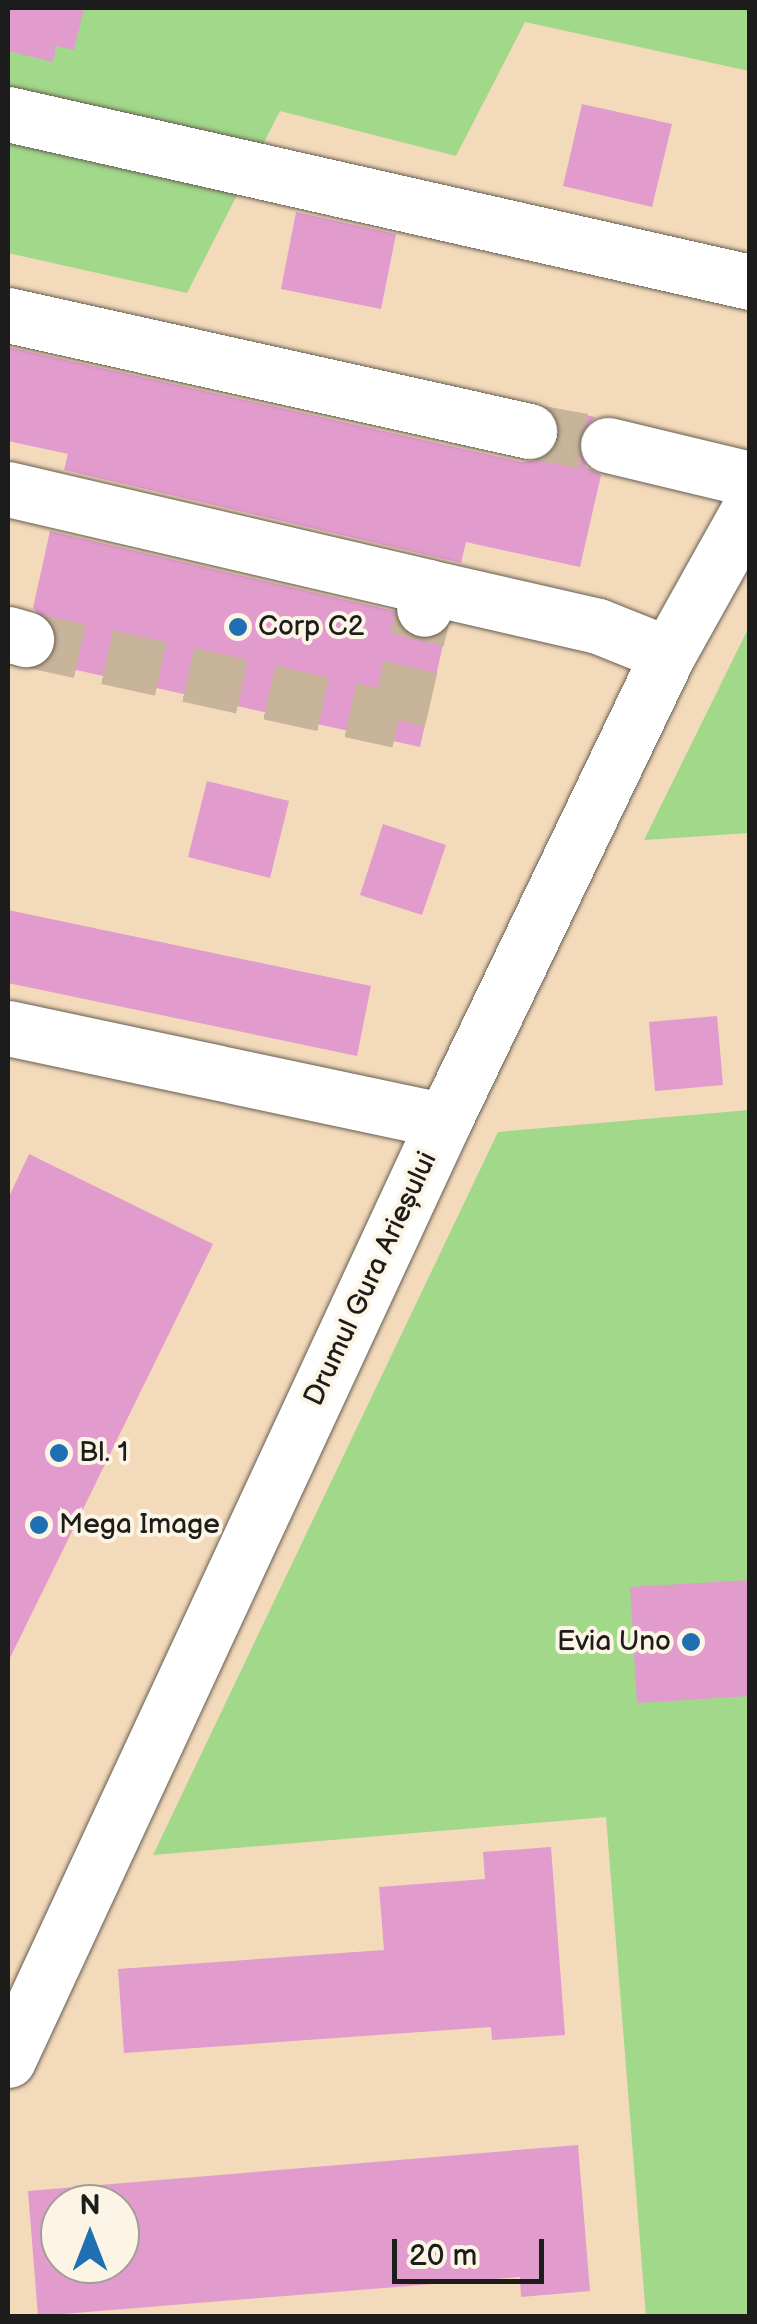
<!DOCTYPE html>
<html>
<head>
<meta charset="utf-8">
<style>
	body { margin:0 }
	#map { position:relative; width:757px; height:2324px; overflow:hidden; background:#f3daba; font-family:"Balsamiq Sans",sans-serif }
	div>[style] { position:absolute }
	[style*='--x'] { left:calc(var(--x)*1px); top:calc(var(--y)*1px); width:calc(var(--w)*1px); rotate:calc(var(--a)*1deg) }
	.green>* { inset:0; background:#a1d88a }
	.building>* { inset:0; background:#e29bcd }
	.minor-tunnel>* { height:55px; margin-top:-27.5px; transform-origin:0; background:repeating-linear-gradient(90deg,#c8b49a 0 55px,transparent 0 83px) }
	.roads { filter:drop-shadow(0 0 2px #675e53) drop-shadow(0 0 2px #675e53) }
	.minor>* { height:55px; margin:-27.5px; padding:0 27.5px; transform-origin:27.5px; border-radius:27.5px; background:#fff }
	.dots>* { width:28px; height:28px; translate:-50% -50%; box-sizing:border-box; border:5px solid #fcf5e5; border-radius:50% }
	span { translate:-50% -50%; white-space:nowrap; text-align:center; line-height:1.15; -webkit-text-stroke:8px #fcf5e5; paint-order:stroke }
	.poi-label { font-size:28px; color:#1c1c1c }
	.left { translate:0 -50%; text-align:left }
	.right { translate:-100% -50%; text-align:right }
	.street-label { font-size:28px; color:#1c1c1c }
	.frame { position:absolute; inset:0; border:10px solid #1c1c1c; pointer-events:none }
	.north { position:absolute; left:40px; top:2184px; width:100px; height:100px; box-sizing:border-box; background:#fcf5e5; border:2px solid #a29e95; border-radius:50%; rotate:0deg; font-size:28px; font-weight:700; line-height:40px; text-align:center; color:#1c1c1c }
	.north::after { content:''; display:block; margin:auto; width:35px; height:45px; background:#1f6fb2; clip-path:polygon(50% 0,100% 100%,50% 72%,0 100%) }
	.scale { position:absolute; left:392px; top:2239px; width:152px; height:45px; box-sizing:border-box; border:5px solid #1c1c1c; border-top:0; padding-left:12px; font-size:30px; line-height:35px; white-space:nowrap; color:#1c1c1c; -webkit-text-stroke:8px #fcf5e5; paint-order:stroke }
</style>
</head>
<body>
<div id="map">
	<div class="green">
		<i style="clip-path:polygon(8px 8px,749px 8px,749px 71px,525px 22px,456px 156px,280px 111px,187px 293px,8px 253px)"></i>
		<i style="clip-path:polygon(749px 627px,749px 833px,644px 840px)"></i>
		<i style="clip-path:polygon(749px 1110px,749px 2316px,646px 2316px,606px 1817px,153px 1855px,498px 1132px)"></i>
	</div>
	<div class="building">
		<i style="clip-path:polygon(8px 8px,84px 8px,74px 50px,56px 46px,53px 62px,8px 51px)"></i>
		<i style="clip-path:polygon(582px 104px,672px 124px,652px 207px,563px 186px)"></i>
		<i style="clip-path:polygon(296px 212px,396px 234px,381px 309px,281px 289px)"></i>
		<i style="clip-path:polygon(8px 347px,522px 462px,539px 460px,559px 439px,549px 407px,595px 417px,578px 439px,586px 467px,601px 475px,580px 567px,466px 542px,461px 563px,64px 470px,68px 454px,8px 441px)"></i>
		<i style="clip-path:polygon(50px 531px,394px 611px,417px 639px,446px 631px,420px 747px,45px 663px,56px 632px,33px 608px)"></i>
		<i style="clip-path:polygon(207px 781px,289px 801px,270px 878px,188px 857px)"></i>
		<i style="clip-path:polygon(383px 824px,446px 845px,422px 915px,360px 895px)"></i>
		<i style="clip-path:polygon(8px 910px,371px 986px,357px 1056px,8px 983px)"></i>
		<i style="clip-path:polygon(717px 1016px,723px 1085px,655px 1091px,649px 1022px)"></i>
		<i style="clip-path:polygon(29px 1154px,213px 1244px,8px 1662px,8px 1199px)"></i>
		<i style="clip-path:polygon(750px 1580px,750px 1696px,637px 1703px,630px 1587px)"></i>
		<i style="clip-path:polygon(551px 1847px,565px 2035px,492px 2040px,491px 2027px,124px 2053px,118px 1969px,384px 1950px,379px 1887px,485px 1879px,483px 1852px)"></i>
		<i style="clip-path:polygon(evenodd,578px 2145px,590px 2291px,521px 2297px,520px 2277px,38px 2316px,28px 2191px,578px 2145px,60px 2204px,120px 2204px,120px 2264px,60px 2264px,60px 2204px)"></i>
	</div>
	<div class="minor-tunnel">
		<i style="--x:529;--y:431;--w:80;--a:10"></i>
		<i style="--x:26;--y:639;--w:381;--a:12.3"></i>
		<i style="--x:398;--y:720;--w:114;--a:-76.8"></i>
	</div>
	<div class="roads">
		<div class="minor">
			<i style="--x:8;--y:114;--w:761;--a:12.76"></i>
			<i style="--x:8;--y:315;--w:534;--a:12.55"></i>
			<i style="--x:608;--y:445;--w:146;--a:13.5"></i>
			<i style="--x:8;--y:489;--w:431;--a:13.1"></i>
			<i style="--x:428;--y:587;--w:22;--a:100"></i>
			<i style="--x:428;--y:587;--w:174;--a:12.9"></i>
			<i style="--x:598;--y:626;--w:75;--a:21.8"></i>
			<i style="--x:8;--y:634;--w:19;--a:16"></i>
			<i style="--x:8;--y:1028;--w:446;--a:12"></i>
			<i style="--x:8;--y:2060;--w:1035;--a:-65.09"></i>
			<i style="--x:444;--y:1121;--w:518;--a:-64.37"></i>
			<i style="--x:668;--y:654;--w:168;--a:-60.8"></i>
		</div>
	</div>
	<div class="dots">
		<i style="left:238px;top:627px;background:#1f6fb2"></i>
		<i style="left:59px;top:1453px;background:#1f6fb2"></i>
		<i style="left:39px;top:1525px;background:#1f6fb2"></i>
		<i style="left:691px;top:1642px;background:#1f6fb2"></i>
	</div>
	<div class="poi-label">
		<span class="left" style="left:258px;top:627px">Corp C2</span>
		<span class="left" style="left:79px;top:1453px">Bl. 1</span>
		<span class="left" style="left:59px;top:1525px">Mega Image</span>
		<span class="right" style="left:671px;top:1642px">Evia Uno</span>
	</div>
	<div class="street-label">
		<span style="left:371px;top:1279px;rotate:-65deg">Drumul Gura Arieșului</span>
	</div>
	<div class="frame"></div>
	<div class="north">N</div>
	<div class="scale">20 m</div>
</div>
</body>
</html>
